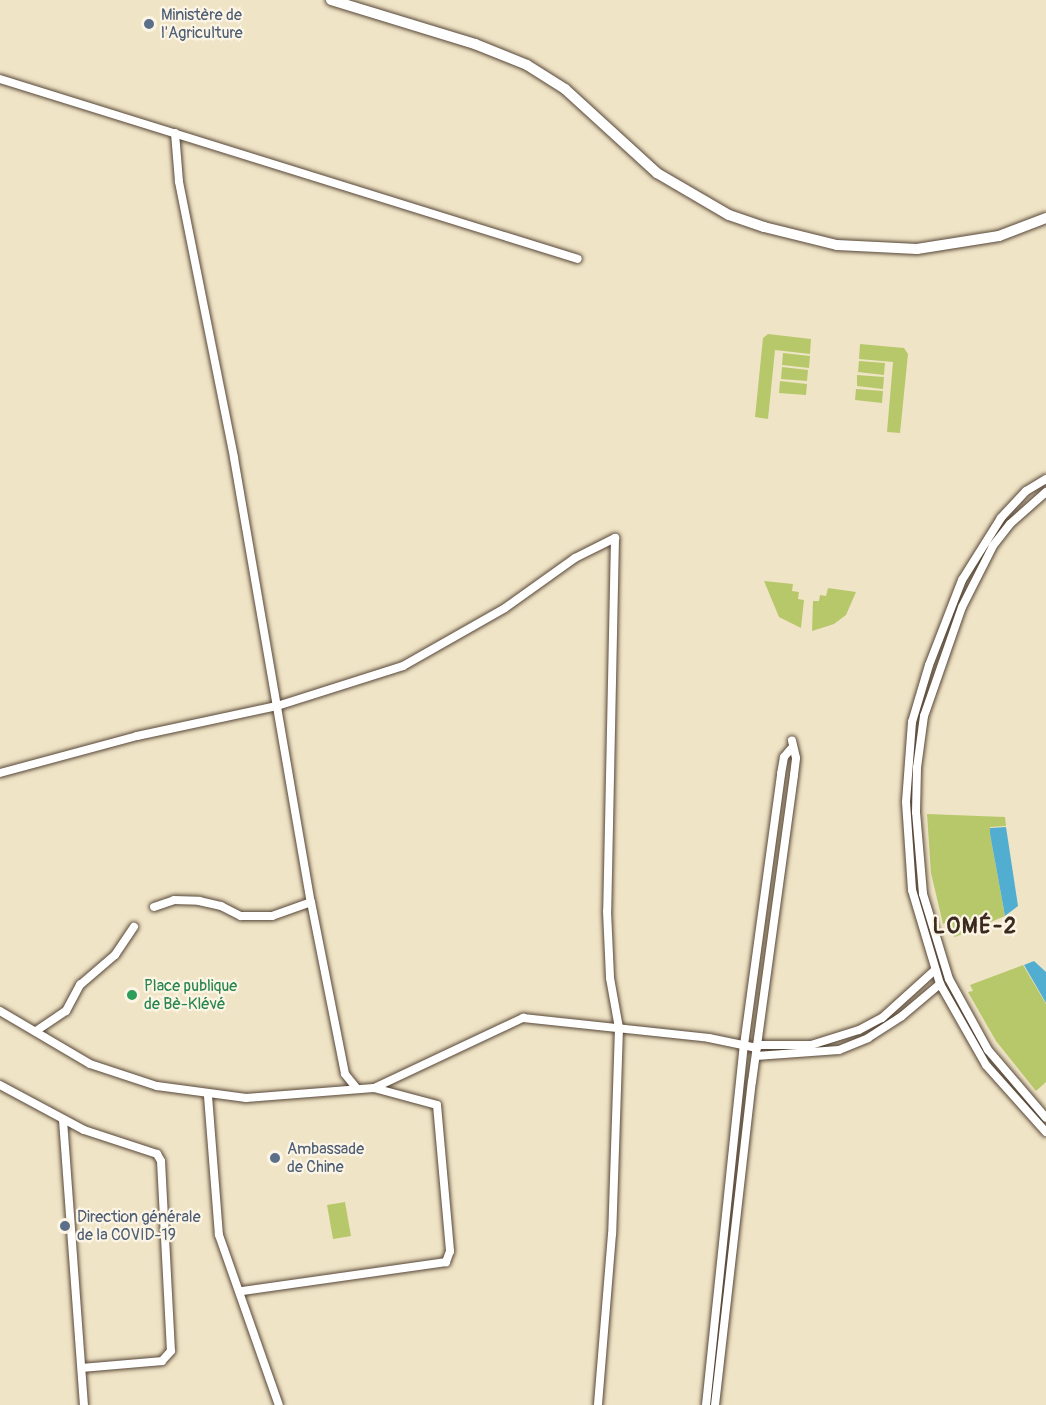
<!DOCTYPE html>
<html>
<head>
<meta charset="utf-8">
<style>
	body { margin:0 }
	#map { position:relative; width:1046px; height:1405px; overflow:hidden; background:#f0e4c6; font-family:Pangolin,sans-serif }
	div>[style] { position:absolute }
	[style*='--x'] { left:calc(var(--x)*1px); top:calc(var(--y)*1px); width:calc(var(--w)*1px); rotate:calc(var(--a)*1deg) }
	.green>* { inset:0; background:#b7c86b }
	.water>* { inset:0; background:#52aed0 }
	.roads { filter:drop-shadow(0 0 2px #564637) drop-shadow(0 0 2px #564637) }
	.minor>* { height:8px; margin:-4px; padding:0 4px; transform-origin:4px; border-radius:4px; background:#fff }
	.secondary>* { height:10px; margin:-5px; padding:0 5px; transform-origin:5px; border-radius:5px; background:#fff }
	.dots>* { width:16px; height:16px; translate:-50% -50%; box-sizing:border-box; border:3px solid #fcf5e5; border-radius:50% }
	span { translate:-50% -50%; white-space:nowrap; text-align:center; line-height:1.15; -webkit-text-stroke:4.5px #fcf5e5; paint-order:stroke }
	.service-label { font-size:16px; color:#4e5e75 }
	.left { translate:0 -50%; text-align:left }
	.leisure-label { font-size:16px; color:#27864d }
	.district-label { font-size:22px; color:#3b2a1e; font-weight:700; letter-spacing:1.5px }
</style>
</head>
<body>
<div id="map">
	<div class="green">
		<i style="clip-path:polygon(768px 334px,811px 339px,810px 354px,775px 350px,768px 419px,755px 417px,763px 338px)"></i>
		<i style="clip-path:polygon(860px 344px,904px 348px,908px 354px,900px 433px,887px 432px,893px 362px,859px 359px)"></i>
		<i style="clip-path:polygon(783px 353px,810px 356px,809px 368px,782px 365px)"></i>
		<i style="clip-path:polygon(859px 361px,885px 363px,884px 375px,858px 372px)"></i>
		<i style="clip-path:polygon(782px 367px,808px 370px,807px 381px,781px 379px)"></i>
		<i style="clip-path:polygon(857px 375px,884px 377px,883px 389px,857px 386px)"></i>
		<i style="clip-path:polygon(780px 381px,807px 384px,806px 395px,779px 393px)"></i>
		<i style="clip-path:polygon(856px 389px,883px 391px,882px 403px,855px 400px)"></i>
		<i style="clip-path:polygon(764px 581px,793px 584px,792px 591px,799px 592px,798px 599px,804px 600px,801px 628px,779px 617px)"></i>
		<i style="clip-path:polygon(828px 588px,856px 592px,846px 615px,834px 624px,812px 631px,813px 601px,819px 601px,820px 595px,826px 596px)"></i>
		<i style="clip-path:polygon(927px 814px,1005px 817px,1006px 826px,990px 827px,990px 834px,1005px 916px,955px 937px,951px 934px,949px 922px,943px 924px,931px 873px)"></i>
		<i style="clip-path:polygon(1023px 965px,1046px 1004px,1046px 1082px,1036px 1091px,996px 1041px,968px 992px,973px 991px,970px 985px)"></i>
		<i style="clip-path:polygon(345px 1202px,351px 1236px,333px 1239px,327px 1205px)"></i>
	</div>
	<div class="water">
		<i style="clip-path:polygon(1006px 827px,1018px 906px,1005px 916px,990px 834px,990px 828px)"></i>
		<i style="clip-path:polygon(1034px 961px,1046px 972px,1046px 1003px,1024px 965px)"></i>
	</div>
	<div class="roads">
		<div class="minor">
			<i style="--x:0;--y:79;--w:605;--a:17.3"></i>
			<i style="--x:175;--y:133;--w:49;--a:85.3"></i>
			<i style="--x:179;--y:182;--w:281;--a:78.7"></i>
			<i style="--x:234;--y:458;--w:451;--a:80.2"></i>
			<i style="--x:311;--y:902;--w:175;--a:78.8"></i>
			<i style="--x:345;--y:1074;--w:19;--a:51"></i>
			<i style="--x:1046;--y:479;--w:23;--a:149"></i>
			<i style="--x:1026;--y:491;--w:37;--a:133"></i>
			<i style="--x:1001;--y:518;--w:73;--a:122.2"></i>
			<i style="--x:962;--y:580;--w:91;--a:111.2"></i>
			<i style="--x:929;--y:665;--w:59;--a:106.6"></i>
			<i style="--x:912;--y:722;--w:80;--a:94.3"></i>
			<i style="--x:906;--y:802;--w:88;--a:86.1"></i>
			<i style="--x:912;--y:890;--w:98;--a:73.4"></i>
			<i style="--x:940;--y:984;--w:93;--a:60.4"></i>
			<i style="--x:986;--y:1065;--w:90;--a:48.2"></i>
			<i style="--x:1046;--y:492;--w:48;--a:138.4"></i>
			<i style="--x:1010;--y:524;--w:28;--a:128"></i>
			<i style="--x:993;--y:546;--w:68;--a:116.9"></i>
			<i style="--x:962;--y:607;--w:115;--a:109.2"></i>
			<i style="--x:924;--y:716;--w:52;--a:97.7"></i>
			<i style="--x:917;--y:768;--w:44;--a:91.3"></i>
			<i style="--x:916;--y:812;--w:82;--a:85.1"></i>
			<i style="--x:923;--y:894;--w:89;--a:73"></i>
			<i style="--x:949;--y:979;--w:81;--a:61.2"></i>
			<i style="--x:988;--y:1050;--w:89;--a:49.5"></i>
			<i style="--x:0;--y:773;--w:142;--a:-15.1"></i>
			<i style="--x:137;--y:736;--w:143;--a:-12.1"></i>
			<i style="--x:277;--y:706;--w:132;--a:-17.6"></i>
			<i style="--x:403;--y:666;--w:117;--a:-29.6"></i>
			<i style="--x:505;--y:608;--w:86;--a:-35.5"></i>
			<i style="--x:575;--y:558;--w:45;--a:-26.6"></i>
			<i style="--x:615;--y:538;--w:373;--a:91.2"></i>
			<i style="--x:607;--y:911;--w:67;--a:87.4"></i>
			<i style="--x:610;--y:978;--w:51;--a:79.8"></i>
			<i style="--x:619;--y:1028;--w:206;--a:91.9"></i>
			<i style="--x:612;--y:1234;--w:172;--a:94.7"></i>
			<i style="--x:154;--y:907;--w:21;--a:-19"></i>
			<i style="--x:174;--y:900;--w:25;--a:2"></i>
			<i style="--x:199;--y:901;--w:23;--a:13"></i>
			<i style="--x:221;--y:906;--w:22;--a:27"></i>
			<i style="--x:241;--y:916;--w:31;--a:0"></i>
			<i style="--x:272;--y:916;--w:41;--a:-19.7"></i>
			<i style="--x:0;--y:1011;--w:104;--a:30.5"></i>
			<i style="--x:90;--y:1064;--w:71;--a:18.2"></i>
			<i style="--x:157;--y:1086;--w:90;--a:7.7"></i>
			<i style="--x:246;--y:1098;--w:128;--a:-4.5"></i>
			<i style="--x:374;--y:1088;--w:65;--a:15.1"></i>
			<i style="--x:437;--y:1105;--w:147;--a:84.9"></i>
			<i style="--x:450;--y:1251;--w:12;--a:110"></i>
			<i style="--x:446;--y:1262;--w:207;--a:171.9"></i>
			<i style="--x:36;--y:1031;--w:36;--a:-34"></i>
			<i style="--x:66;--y:1011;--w:30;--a:-62"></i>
			<i style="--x:80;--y:985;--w:46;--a:-40.6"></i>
			<i style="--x:115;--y:955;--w:34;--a:-56"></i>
			<i style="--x:757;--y:1045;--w:54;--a:0"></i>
			<i style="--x:811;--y:1045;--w:50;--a:-17.4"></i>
			<i style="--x:859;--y:1030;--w:26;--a:-28"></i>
			<i style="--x:882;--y:1018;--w:72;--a:-42.2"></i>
			<i style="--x:756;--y:1056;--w:83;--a:-4.1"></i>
			<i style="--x:839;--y:1050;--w:31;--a:-22"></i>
			<i style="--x:868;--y:1038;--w:40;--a:-32.9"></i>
			<i style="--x:902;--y:1016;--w:50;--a:-40.1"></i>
			<i style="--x:0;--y:1085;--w:95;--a:28.2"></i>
			<i style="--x:84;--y:1130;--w:77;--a:18.2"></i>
			<i style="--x:157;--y:1154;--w:8;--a:60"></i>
			<i style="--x:161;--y:1161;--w:190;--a:87"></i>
			<i style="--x:171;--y:1351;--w:13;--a:132"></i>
			<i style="--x:162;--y:1361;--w:80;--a:175"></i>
			<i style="--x:374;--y:1088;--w:165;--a:-25.2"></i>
			<i style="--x:523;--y:1018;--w:187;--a:6.1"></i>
			<i style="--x:709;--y:1038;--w:49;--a:11.8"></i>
			<i style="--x:208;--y:1096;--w:139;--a:85.5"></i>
			<i style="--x:219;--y:1235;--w:180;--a:70.6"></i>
			<i style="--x:63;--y:1120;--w:286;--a:85.8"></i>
			<i style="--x:706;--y:1405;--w:362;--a:-84"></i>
			<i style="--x:744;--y:1045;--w:274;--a:-82.2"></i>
			<i style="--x:781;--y:774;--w:17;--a:-80"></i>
			<i style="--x:784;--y:757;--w:11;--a:-49"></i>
			<i style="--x:715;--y:1405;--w:325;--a:-83.5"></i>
			<i style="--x:752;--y:1082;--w:310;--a:-82.2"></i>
			<i style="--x:794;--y:775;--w:17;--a:-83"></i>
			<i style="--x:796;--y:758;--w:18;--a:-103"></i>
		</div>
		<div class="secondary">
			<i style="--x:331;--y:0;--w:151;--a:17"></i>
			<i style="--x:475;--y:44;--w:56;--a:22"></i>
			<i style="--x:527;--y:65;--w:45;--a:32.3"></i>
			<i style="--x:565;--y:89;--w:125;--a:42.4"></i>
			<i style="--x:657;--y:173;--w:83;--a:30.3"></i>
			<i style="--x:729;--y:215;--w:37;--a:19"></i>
			<i style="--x:764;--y:227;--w:75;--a:13.9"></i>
			<i style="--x:837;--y:245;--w:80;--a:2.9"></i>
			<i style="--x:917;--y:249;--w:83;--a:-9"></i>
			<i style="--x:999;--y:236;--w:50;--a:-21"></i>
		</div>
	</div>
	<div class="dots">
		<i style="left:149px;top:24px;background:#5c6f8a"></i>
		<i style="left:132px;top:995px;background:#2e9e5b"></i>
		<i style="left:275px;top:1158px;background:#5c6f8a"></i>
		<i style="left:65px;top:1226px;background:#5c6f8a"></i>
	</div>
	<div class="service-label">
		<span class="left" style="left:161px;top:24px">Ministère de<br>l'Agriculture</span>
		<span class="left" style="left:287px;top:1158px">Ambassade<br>de Chine</span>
		<span class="left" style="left:77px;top:1226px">Direction générale<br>de la COVID-19</span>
	</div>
	<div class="leisure-label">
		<span class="left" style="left:144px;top:995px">Place publique<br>de Bè-Klévé</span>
	</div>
	<div class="district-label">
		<span style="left:975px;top:927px">LOMÉ-2</span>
	</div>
</div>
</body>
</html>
